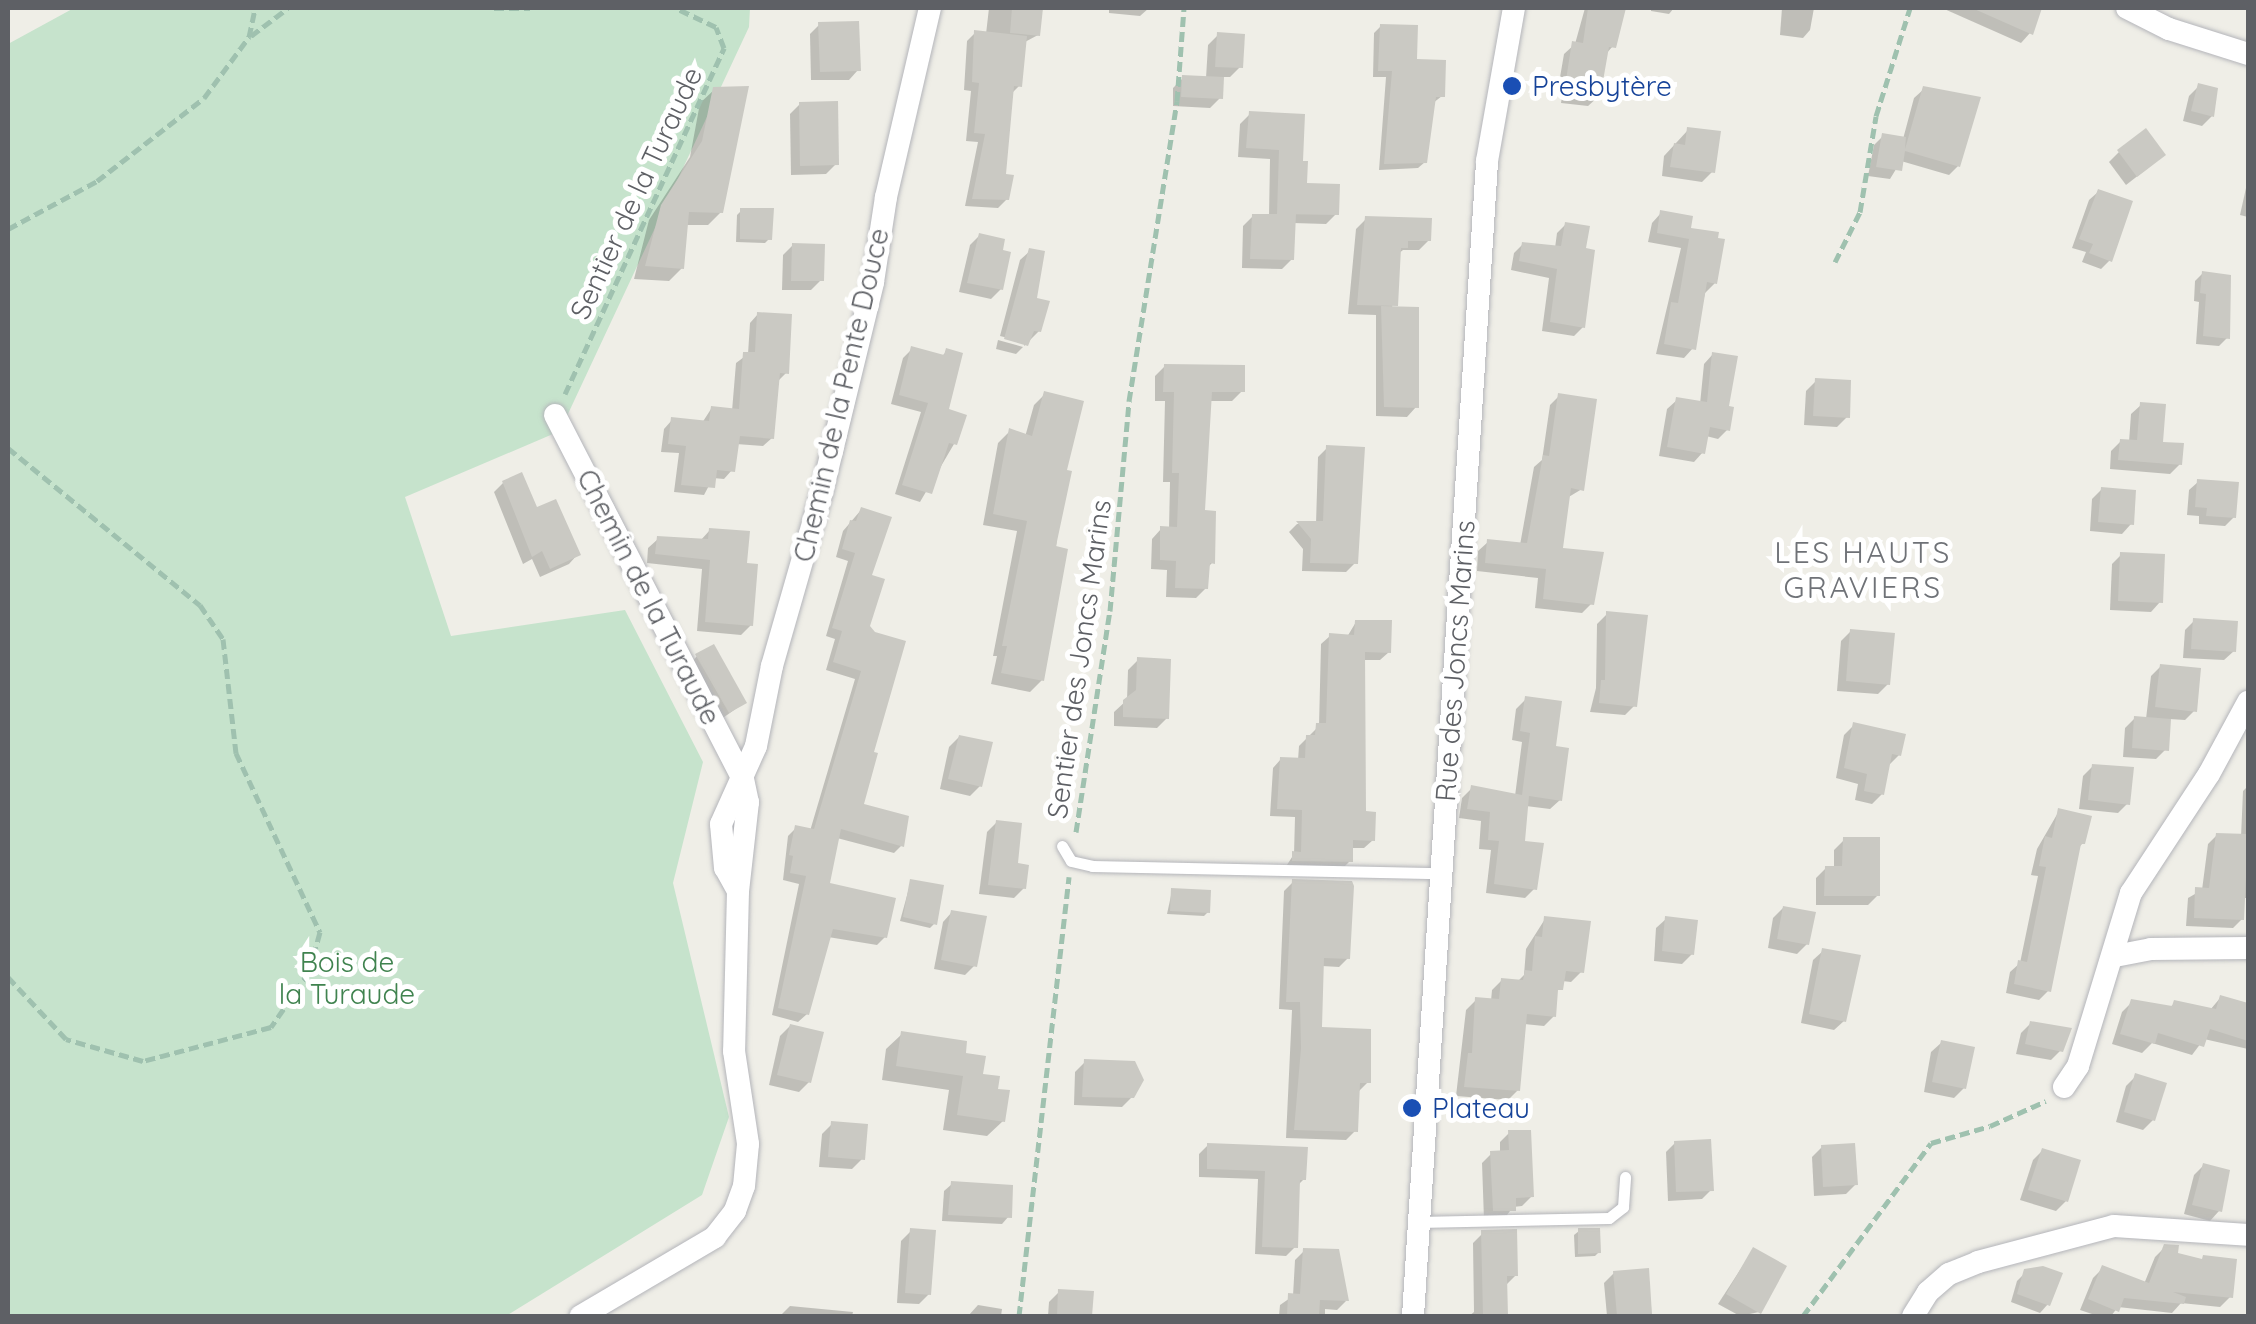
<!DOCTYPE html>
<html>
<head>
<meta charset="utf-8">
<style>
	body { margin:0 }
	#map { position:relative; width:2256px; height:1324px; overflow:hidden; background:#efeee7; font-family:Quicksand,sans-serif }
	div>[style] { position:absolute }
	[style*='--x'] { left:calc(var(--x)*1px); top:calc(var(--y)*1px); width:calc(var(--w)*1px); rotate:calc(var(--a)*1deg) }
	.green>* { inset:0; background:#c6e3cc }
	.shadow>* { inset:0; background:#0003 }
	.building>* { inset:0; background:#cac9c3 }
	.path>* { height:5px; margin-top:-2.5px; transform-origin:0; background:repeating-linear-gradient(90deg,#9fc1af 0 10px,transparent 0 15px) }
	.roads { filter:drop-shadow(0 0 2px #b4b5ba) drop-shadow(0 0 2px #b4b5ba) }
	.service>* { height:11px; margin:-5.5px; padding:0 5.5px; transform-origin:5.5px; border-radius:5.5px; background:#fff }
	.minor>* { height:22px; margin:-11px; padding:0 11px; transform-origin:11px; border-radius:11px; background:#fff }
	.dots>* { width:28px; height:28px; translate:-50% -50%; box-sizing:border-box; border:5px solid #fff; border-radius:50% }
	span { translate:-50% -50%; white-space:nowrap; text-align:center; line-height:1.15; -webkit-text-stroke:10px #fff; paint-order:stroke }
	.transit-label { font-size:28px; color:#164399 }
	.left { translate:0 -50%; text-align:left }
	.street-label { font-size:28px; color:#5e6065 }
	.park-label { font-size:28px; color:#40834f }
	.neighbourhood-label { font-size:30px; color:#6f7277; letter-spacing:2.5px }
	.frame { position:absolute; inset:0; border:10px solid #5e6065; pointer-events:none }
</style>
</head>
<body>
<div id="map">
	<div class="green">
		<i style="clip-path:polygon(74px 8px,750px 8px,749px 27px,560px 431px,405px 497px,451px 636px,625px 610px,703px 762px,673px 883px,729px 1117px,702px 1195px,506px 1316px,8px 1316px,8px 44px)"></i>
	</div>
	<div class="shadow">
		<i style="clip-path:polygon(989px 8px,1040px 8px,1038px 35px,1023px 43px,1019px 86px,1011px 94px,1003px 176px,1007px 199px,998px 208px,965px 206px,978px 142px,966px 141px,971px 91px,964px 90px,967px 41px,975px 33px,986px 34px)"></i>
		<i style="clip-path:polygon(1109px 8px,1149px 8px,1140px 16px,1109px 13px)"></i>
		<i style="clip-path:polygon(1585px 8px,1623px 8px,1613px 46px,1605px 55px,1598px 97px,1588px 106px,1561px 103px,1563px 90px,1558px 89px,1564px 54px,1575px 44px)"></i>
		<i style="clip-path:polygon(1651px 8px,1674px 8px,1669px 14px,1651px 11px)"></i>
		<i style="clip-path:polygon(1782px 8px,1814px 8px,1810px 30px,1803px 38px,1780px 35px)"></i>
		<i style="clip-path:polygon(1942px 8px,2034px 8px,2038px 9px,2030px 33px,2021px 43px)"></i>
		<i style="clip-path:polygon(819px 25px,858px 70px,849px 80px,811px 80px,810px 34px)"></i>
		<i style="clip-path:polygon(1381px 26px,1442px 96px,1433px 103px,1425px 162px,1418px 168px,1379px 170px,1386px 77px,1373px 77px,1374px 33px)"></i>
		<i style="clip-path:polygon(1218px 35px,1240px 67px,1230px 77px,1222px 77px,1220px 98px,1210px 108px,1173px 106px,1173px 88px,1183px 78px,1206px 78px,1208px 45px)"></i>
		<i style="clip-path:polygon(2199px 86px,2212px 116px,2202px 126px,2183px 121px,2189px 96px)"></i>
		<i style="clip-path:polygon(1924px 89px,1958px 166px,1949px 175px,1901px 161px,1890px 179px,1868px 176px,1874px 145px,1883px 136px,1903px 139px,1914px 98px)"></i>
		<i style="clip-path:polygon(714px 90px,721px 212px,708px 225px,685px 225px,682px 268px,669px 281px,634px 279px,649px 220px,690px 157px,700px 103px)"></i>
		<i style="clip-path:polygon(800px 104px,836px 164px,826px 174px,791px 175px,790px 114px)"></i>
		<i style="clip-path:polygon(1250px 114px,1300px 163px,1305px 186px,1336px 214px,1326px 224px,1293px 223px,1292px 259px,1282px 269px,1242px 268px,1243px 226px,1253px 216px,1269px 216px,1270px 159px,1238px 157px,1240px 124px)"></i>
		<i style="clip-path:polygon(1688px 130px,1712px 172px,1702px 182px,1662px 176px,1664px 156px)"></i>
		<i style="clip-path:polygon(2119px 152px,2153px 164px,2126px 185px,2109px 162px)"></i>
		<i style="clip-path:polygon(2248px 179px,2248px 217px,2240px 215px)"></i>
		<i style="clip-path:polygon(2098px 192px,2110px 260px,2101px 269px,2082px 262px,2086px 252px,2072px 248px,2089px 200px)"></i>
		<i style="clip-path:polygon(741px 211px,769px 239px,765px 243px,736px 242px,737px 215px)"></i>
		<i style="clip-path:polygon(1661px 213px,1688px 230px,1715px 283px,1705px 293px,1693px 348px,1684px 358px,1656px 354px,1681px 248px,1648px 242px,1652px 223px)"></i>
		<i style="clip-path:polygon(1366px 219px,1429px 240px,1419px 250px,1403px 250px,1398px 254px,1392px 308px,1416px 407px,1407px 417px,1376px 416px,1376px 315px,1348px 314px,1356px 229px)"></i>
		<i style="clip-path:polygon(1566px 224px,1583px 327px,1574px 336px,1542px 331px,1549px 278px,1511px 270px,1514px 253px,1523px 244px,1555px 248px,1557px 233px)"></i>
		<i style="clip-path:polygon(980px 235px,1001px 289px,991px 299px,959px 292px,970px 245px)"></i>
		<i style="clip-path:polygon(793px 245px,821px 280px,811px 290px,782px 290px,783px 255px)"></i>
		<i style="clip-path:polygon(1030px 251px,1039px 331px,1024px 346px,1024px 342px,1000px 336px,1020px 260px)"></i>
		<i style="clip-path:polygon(2203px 273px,2227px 338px,2219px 346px,2196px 344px,2199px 302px,2194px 301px,2195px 281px)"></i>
		<i style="clip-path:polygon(758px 314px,787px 372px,778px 381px,772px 438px,763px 446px,736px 444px,732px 470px,724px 479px,713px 478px,704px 495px,674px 492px,679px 453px,661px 452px,664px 429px,672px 420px,702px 423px,711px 409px,732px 411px,736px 363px,748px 354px,750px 323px)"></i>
		<i style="clip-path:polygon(998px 340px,1023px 347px,1016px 354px,996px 349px)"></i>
		<i style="clip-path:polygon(912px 349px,941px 357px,947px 351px,946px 409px,954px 444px,920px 502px,895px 494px,921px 412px,891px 404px,903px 358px)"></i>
		<i style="clip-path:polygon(1713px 354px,1728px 429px,1718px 439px,1706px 436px,1703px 452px,1694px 462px,1659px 456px,1667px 409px,1677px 400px,1700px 404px,1704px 364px)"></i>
		<i style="clip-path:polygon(1165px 366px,1242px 391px,1232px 401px,1209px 401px,1202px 513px,1212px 563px,1207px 568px,1206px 588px,1196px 598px,1166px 597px,1167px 570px,1151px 569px,1152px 539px,1161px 529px,1169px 529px,1170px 482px,1163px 482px,1165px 401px,1155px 401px,1155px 376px)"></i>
		<i style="clip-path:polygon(1816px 381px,1847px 417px,1837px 427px,1804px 425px,1806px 391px)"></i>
		<i style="clip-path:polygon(1045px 394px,1064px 472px,1042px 680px,1030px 692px,991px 684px,997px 656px,993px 656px,1017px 531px,983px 525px,998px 443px,1010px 431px,1025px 437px,1034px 405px)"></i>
		<i style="clip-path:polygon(1559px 396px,1582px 489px,1567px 498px,1561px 550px,1591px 604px,1582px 613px,1535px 608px,1538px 578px,1477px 571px,1478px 551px,1488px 542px,1520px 545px,1534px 467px,1542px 460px,1550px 405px)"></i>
		<i style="clip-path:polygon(2141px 405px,2160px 444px,2180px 464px,2170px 474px,2110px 469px,2111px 451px,2121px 441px,2129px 442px,2131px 414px)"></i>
		<i style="clip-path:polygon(1327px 448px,1355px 563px,1346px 572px,1302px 571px,1303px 549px,1289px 532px,1297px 524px,1316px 524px,1318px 457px)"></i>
		<i style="clip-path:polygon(2198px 482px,2234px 517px,2225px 526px,2199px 524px,2199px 516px,2187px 515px,2189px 490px)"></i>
		<i style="clip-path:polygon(503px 483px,578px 554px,569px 564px,540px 577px,532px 559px,523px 564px,494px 492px)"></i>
		<i style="clip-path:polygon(2102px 489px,2131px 524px,2122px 534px,2090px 531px,2092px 499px)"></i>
		<i style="clip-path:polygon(861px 510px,869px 577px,870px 754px,861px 806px,902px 845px,894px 853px,837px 838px,827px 885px,885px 937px,877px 945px,828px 937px,807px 1014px,798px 1022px,772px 1015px,799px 884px,783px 880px,788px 836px,796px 828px,810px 831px,855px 679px,826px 670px,835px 639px,826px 636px,848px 561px,836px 557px,843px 531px)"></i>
		<i style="clip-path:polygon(710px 530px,744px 565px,751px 625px,741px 635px,697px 631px,702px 569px,647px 563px,648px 548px,658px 539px,700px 541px)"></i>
		<i style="clip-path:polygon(2121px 555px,2160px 602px,2151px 612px,2110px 610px,2112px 564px)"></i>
		<i style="clip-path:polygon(1607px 614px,1635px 705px,1625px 715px,1590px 712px,1596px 688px,1597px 624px)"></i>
		<i style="clip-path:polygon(2194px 621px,2234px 651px,2224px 660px,2183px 658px,2185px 630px)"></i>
		<i style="clip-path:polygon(1356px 622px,1389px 652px,1380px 660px,1363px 660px,1363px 814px,1373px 840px,1364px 848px,1350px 848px,1350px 861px,1342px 869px,1285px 868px,1294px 854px,1295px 817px,1270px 816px,1273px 768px,1281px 759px,1298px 760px,1299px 746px,1319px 726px,1321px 644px,1330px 636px,1347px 637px)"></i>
		<i style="clip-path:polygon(1851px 631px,1888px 684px,1878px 694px,1837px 691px,1841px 641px)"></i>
		<i style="clip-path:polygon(697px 656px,744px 703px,720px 720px,689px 665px)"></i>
		<i style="clip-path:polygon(1138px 660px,1167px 718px,1157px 728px,1114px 726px,1114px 712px,1127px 700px,1128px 670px)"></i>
		<i style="clip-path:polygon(2161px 666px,2195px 710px,2185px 720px,2169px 719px,2166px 749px,2156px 759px,2123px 757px,2125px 728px,2135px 718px,2146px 719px,2151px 676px)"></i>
		<i style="clip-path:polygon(1526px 699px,1554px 749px,1560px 800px,1550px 809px,1526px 806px,1522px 843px,1535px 888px,1525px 898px,1486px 893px,1491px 850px,1479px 849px,1481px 821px,1459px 818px,1462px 798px,1472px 788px,1515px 796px,1522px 742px,1512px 740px,1516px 709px)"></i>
		<i style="clip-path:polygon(1854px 725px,1899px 755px,1889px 765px,1882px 794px,1872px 804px,1855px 800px,1858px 784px,1836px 778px,1844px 735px)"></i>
		<i style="clip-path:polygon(959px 737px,980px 786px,970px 796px,940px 789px,949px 747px)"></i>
		<i style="clip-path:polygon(2093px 766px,2127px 804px,2118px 813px,2079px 809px,2083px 776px)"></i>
		<i style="clip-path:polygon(2248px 786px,2248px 898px,2244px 898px,2242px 919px,2233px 928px,2186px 926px,2188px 898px,2202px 890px,2208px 844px,2217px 835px,2241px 837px,2243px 791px)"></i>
		<i style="clip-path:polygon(2059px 811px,2083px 843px,2078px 848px,2048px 991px,2039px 1000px,2006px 993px,2010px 972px,2020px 963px,2038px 876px,2031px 875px,2037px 849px)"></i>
		<i style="clip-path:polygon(997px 822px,1024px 888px,1014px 898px,979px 894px,987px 832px)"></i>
		<i style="clip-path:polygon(1844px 840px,1878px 895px,1868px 905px,1816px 905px,1816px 878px,1826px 868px,1834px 868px,1834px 850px)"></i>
		<i style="clip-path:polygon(911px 881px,934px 924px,930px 928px,900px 921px)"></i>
		<i style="clip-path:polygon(1293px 882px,1348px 958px,1339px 967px,1322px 966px,1319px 1030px,1368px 1082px,1359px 1091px,1355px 1131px,1346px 1140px,1286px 1138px,1292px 1010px,1279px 1009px,1284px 891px)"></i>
		<i style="clip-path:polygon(1172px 891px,1208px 912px,1204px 916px,1167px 914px)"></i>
		<i style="clip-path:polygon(1783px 908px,1807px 944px,1797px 954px,1768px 948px,1773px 918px)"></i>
		<i style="clip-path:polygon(952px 912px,975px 965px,965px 975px,934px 969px,943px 922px)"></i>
		<i style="clip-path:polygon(1545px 919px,1581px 972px,1571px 982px,1562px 981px,1555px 994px,1554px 1016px,1544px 1026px,1524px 1024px,1518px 1090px,1508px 1100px,1456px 1096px,1466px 1010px,1476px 1000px,1491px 1001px,1492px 990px,1502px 980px,1517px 982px,1524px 975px,1526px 949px)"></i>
		<i style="clip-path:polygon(1666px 919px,1692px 954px,1682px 964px,1654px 961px,1656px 928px)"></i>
		<i style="clip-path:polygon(1823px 951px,1844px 1021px,1834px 1030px,1801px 1023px,1813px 960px)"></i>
		<i style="clip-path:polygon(2221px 997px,2248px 1006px,2248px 1049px,2204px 1039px,2192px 1055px,2152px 1043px,2142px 1053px,2112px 1044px,2122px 1012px,2132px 1002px,2169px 1008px,2175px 1003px,2210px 1010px)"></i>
		<i style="clip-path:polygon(2031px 1023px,2061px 1050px,2051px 1060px,2016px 1054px,2021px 1033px)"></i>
		<i style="clip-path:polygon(790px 1026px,809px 1082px,799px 1092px,769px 1085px,780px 1036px)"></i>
		<i style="clip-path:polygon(902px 1034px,963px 1055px,995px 1091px,1003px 1121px,987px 1136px,943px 1130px,949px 1090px,882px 1080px,886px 1049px)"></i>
		<i style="clip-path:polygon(1941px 1043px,1964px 1088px,1954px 1098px,1924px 1092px,1931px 1052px)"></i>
		<i style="clip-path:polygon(1085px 1062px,1132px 1097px,1122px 1107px,1074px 1105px,1075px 1072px)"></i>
		<i style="clip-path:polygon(2136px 1076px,2153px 1120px,2143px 1130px,2116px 1122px,2126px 1086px)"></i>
		<i style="clip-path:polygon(832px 1124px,862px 1159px,852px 1169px,819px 1167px,822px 1134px)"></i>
		<i style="clip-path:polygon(1509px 1133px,1532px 1196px,1522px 1206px,1513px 1207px,1504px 1219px,1484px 1220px,1482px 1163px,1491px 1154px,1500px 1153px,1500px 1142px)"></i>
		<i style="clip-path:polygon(1675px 1143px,1711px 1190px,1702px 1199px,1668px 1201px,1666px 1152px)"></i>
		<i style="clip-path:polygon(1208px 1145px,1304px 1179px,1298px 1185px,1295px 1247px,1286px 1256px,1255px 1254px,1258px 1179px,1199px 1177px,1199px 1154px)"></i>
		<i style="clip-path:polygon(1822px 1147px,1856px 1184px,1846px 1194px,1814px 1196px,1812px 1157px)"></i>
		<i style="clip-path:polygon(2043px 1150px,2066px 1201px,2056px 1211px,2020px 1200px,2033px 1160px)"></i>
		<i style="clip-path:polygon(2204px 1165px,2219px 1211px,2210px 1221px,2184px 1214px,2194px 1175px)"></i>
		<i style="clip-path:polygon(952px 1184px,1009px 1216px,1002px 1224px,942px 1221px,944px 1191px)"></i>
		<i style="clip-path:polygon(911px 1231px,929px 1294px,919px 1304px,897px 1303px,901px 1241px)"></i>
		<i style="clip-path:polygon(1579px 1231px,1599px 1252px,1595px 1256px,1575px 1257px,1574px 1235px)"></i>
		<i style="clip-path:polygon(1483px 1233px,1516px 1275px,1505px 1286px,1506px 1316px,1469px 1316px,1474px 1312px,1473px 1243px)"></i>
		<i style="clip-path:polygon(2165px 1247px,2230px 1297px,2220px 1307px,2181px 1303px,2172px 1313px,2118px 1307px,2111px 1316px,2098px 1316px,2080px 1310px,2093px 1278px,2103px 1268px,2144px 1284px,2155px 1257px)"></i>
		<i style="clip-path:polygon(1753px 1250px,1759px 1312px,1740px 1316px,1718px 1304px)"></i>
		<i style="clip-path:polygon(1304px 1251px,1346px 1301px,1337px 1310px,1325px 1309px,1325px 1316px,1279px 1316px,1280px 1305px,1293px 1296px,1295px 1260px)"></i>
		<i style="clip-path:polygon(2026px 1272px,2048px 1304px,2040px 1313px,2011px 1302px,2017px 1281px)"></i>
		<i style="clip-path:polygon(1614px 1273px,1650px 1313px,1646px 1316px,1607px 1316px,1604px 1283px)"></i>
		<i style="clip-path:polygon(1059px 1292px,1091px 1293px,1090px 1316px,1048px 1316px,1049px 1302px)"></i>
		<i style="clip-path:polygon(978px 1305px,1002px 1309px,1001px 1316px,968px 1316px)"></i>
		<i style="clip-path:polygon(790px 1306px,853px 1312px,852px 1316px,780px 1316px)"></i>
	</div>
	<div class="building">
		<i style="clip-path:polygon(1012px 8px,1043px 8px,1040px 36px,1010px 33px)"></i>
		<i style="clip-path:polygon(1588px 8px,1626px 8px,1616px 48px,1609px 47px,1600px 98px,1569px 94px,1571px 81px,1566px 80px,1572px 41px,1583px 43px)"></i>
		<i style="clip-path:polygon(1972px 8px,2042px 8px,2033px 35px)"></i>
		<i style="clip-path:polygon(859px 21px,861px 71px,820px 72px,818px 22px)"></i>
		<i style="clip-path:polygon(1380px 24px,1418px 25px,1417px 59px,1446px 60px,1445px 97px,1436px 97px,1427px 163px,1384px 164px,1392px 71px,1378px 71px)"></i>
		<i style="clip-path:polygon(974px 30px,1027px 36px,1022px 87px,1014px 86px,1006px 174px,1014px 175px,1009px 200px,972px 199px,985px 134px,974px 133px,979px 83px,972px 82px)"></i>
		<i style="clip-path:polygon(1217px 32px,1245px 34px,1243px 68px,1215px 67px)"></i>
		<i style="clip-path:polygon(1182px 75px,1224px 77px,1223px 99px,1181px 97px)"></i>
		<i style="clip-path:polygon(2198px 83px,2218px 88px,2214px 117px,2191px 111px)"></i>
		<i style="clip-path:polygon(749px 86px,723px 213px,689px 212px,684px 269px,645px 266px,661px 205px,702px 141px,713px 87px)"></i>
		<i style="clip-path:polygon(1923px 86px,1981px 97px,1960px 167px,1905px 151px,1902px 171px,1876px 167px,1882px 133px,1906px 137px,1905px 149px)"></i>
		<i style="clip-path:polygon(838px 101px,839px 165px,800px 166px,799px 102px)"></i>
		<i style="clip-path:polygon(1249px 111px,1305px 114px,1303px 161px,1308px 161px,1307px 183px,1340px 184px,1339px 215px,1277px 214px,1279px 150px,1246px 148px)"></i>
		<i style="clip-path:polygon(1687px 127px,1721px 131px,1715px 173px,1670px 167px,1674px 143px,1685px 145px)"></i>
		<i style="clip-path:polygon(2146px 128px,2166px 155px,2137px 177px,2117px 150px)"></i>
		<i style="clip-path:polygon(2098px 189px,2133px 201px,2112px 262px,2089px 253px,2093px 244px,2079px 239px)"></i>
		<i style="clip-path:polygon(740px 208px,774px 208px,772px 240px,740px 239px)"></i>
		<i style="clip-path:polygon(1660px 210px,1693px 216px,1691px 228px,1719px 232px,1718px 238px,1725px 239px,1717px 284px,1707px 282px,1696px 350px,1664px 344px,1671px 302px,1678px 303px,1689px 239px,1657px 233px)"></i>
		<i style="clip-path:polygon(1252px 214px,1296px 214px,1294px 260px,1250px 259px)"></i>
		<i style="clip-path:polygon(1365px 216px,1432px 218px,1431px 241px,1408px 241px,1408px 248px,1401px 248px,1398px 306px,1357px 305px)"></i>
		<i style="clip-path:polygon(1565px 222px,1590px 226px,1586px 248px,1595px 250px,1585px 328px,1550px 322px,1557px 269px,1519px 261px,1522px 242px,1561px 246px)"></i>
		<i style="clip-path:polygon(979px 233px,1005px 239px,1003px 250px,1011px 252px,1003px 290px,967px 283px)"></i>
		<i style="clip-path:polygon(792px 243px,825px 244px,824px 281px,791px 281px)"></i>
		<i style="clip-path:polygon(1029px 248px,1045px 251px,1037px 298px,1050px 301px,1041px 332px,1034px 331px,1028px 346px,1004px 339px)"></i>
		<i style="clip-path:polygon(2202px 271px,2231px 275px,2230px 339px,2203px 336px,2206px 294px,2200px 293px)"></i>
		<i style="clip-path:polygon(1381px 306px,1419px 307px,1419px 408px,1384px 407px)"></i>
		<i style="clip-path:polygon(757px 312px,792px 314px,789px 374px,780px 373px,774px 439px,740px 436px,735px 472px,717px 470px,715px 488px,681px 485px,686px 446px,668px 444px,671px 417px,709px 421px,711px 406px,739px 409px,743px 352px,755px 352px)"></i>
		<i style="clip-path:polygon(911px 346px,944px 355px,946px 348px,963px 353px,949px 409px,967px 415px,957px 445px,949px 443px,932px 494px,902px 485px,928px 403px,899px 395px)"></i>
		<i style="clip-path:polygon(1712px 352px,1738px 356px,1729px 406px,1734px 407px,1730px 431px,1710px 427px,1705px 454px,1667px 447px,1676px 397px,1707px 402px)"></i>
		<i style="clip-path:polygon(1164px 364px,1245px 365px,1245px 392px,1212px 392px,1205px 510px,1216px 511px,1215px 564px,1210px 563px,1208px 589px,1175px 588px,1176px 561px,1160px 560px,1160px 526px,1177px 527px,1179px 473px,1172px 473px,1174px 392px,1163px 392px)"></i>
		<i style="clip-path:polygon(1815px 378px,1851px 380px,1850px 418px,1813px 416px)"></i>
		<i style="clip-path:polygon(1044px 391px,1084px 401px,1067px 470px,1072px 471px,1056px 546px,1068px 549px,1044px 681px,1001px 673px,1007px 646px,1002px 646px,1027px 521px,993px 514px,1009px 428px,1032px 436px)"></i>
		<i style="clip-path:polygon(1558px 393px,1597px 399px,1584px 491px,1571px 488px,1563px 548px,1604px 552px,1594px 605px,1543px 599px,1546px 569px,1485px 563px,1487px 539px,1527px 543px,1543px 455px,1549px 456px)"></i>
		<i style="clip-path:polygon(2140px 402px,2166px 404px,2163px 442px,2184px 443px,2182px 465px,2118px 460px,2120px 439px,2137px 440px)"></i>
		<i style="clip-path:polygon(1326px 445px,1365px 447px,1358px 564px,1310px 563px,1311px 539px,1296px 521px,1323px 521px)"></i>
		<i style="clip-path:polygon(522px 472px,537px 507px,556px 499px,581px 555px,550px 569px,542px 551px,532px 557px,502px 481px)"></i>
		<i style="clip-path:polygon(2197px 479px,2239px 482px,2236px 518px,2206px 516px,2207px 508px,2195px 507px)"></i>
		<i style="clip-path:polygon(2101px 487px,2136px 490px,2134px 525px,2098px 522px)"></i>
		<i style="clip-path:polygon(861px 507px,892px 517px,872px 575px,885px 579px,870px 626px,875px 632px,906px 641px,874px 752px,878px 753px,864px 804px,909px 816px,904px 847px,841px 829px,830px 883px,896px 898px,887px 938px,833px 929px,809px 1015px,778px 1008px,806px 876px,790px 873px,793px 856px,789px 855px,795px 825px,814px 829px,861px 671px,833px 662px,842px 631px,832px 628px,855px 553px,842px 549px,850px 520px,856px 521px)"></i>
		<i style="clip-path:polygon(709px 528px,750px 531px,747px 563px,758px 564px,753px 626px,705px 622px,710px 560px,655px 554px,657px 536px,708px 539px)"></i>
		<i style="clip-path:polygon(2120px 552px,2165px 554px,2163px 603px,2118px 601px)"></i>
		<i style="clip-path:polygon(1606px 611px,1648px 615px,1637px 707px,1599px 703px,1601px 680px,1605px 680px)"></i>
		<i style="clip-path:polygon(2193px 618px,2238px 621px,2236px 652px,2191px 649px)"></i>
		<i style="clip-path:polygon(1355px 620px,1392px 620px,1391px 653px,1365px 652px,1366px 811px,1376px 812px,1375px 841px,1353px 840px,1353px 862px,1292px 861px,1292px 851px,1301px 852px,1302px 810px,1277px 809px,1280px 757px,1305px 758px,1306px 735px,1315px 735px,1316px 723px,1326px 723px,1329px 633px,1354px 635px)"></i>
		<i style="clip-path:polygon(1850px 629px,1895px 633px,1890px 685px,1846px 681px)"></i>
		<i style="clip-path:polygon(714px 644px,747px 703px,729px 713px,695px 654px)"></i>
		<i style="clip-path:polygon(1137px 657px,1171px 659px,1169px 719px,1123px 717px,1123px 700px,1136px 690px)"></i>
		<i style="clip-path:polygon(2160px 664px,2201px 668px,2197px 712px,2155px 707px)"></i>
		<i style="clip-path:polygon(1525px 696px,1562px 701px,1556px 746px,1569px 748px,1562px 801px,1529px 796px,1525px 841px,1544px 843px,1537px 890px,1494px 884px,1499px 841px,1488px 840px,1490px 812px,1467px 809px,1471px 785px,1522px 795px,1530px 733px,1520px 731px)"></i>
		<i style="clip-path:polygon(2134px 716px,2171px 719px,2169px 751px,2132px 748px)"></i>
		<i style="clip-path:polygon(1853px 722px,1906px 734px,1901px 756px,1892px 754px,1884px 795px,1864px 791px,1867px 774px,1844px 768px)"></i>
		<i style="clip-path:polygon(959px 735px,993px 742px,982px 787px,948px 779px)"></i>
		<i style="clip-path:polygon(2092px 764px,2134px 767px,2130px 805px,2088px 800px)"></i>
		<i style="clip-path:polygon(2058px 808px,2092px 816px,2085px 844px,2081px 844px,2051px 992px,2014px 984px,2018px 960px,2027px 962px,2046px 867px,2039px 866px,2045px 836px,2052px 838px)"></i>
		<i style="clip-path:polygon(996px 820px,1022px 823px,1018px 863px,1029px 865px,1026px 889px,988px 885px)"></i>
		<i style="clip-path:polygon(2216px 833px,2248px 834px,2244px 920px,2194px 918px,2195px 887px,2209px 888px)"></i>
		<i style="clip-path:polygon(1843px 837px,1880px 837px,1880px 896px,1824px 896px,1825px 866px,1842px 866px)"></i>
		<i style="clip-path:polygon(910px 879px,944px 885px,937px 925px,903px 917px)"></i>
		<i style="clip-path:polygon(1292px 879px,1352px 881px,1354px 886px,1350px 959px,1324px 958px,1322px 1027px,1371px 1029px,1371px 1083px,1360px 1083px,1358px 1132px,1294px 1130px,1301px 1048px,1300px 1002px,1286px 1002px)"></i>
		<i style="clip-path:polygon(1171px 888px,1211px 890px,1210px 913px,1170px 911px)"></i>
		<i style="clip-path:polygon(1783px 906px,1816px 912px,1809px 945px,1777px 939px)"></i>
		<i style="clip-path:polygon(951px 910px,987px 916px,977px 967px,941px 960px)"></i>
		<i style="clip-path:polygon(1544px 916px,1591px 921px,1584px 973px,1566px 971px,1563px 990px,1558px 990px,1556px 1017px,1527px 1014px,1520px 1091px,1464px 1087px,1468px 1053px,1472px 1053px,1475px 997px,1499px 999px,1501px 978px,1523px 980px,1525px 970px,1532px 971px,1535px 936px,1542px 937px)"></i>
		<i style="clip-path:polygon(1665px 916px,1698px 920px,1694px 955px,1662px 951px)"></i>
		<i style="clip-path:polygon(1822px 948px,1861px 955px,1846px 1022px,1809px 1014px)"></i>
		<i style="clip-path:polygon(2220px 995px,2248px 1003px,2248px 1041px,2210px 1029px,2204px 1047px,2158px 1033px,2155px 1044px,2120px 1034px,2131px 999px,2172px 1006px,2174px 1000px,2216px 1009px)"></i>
		<i style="clip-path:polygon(2030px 1021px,2072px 1028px,2063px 1052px,2025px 1044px)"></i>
		<i style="clip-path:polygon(790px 1024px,824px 1032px,811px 1083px,777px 1075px)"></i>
		<i style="clip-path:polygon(901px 1031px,967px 1041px,966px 1053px,986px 1056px,983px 1074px,1000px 1076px,998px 1089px,1010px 1090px,1005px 1122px,957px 1115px,963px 1076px,896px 1066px)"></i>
		<i style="clip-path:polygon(1941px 1040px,1975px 1047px,1966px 1089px,1932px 1082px)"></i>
		<i style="clip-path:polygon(1084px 1059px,1135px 1061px,1144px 1080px,1134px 1098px,1082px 1097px)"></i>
		<i style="clip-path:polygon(2135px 1073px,2167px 1083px,2155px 1121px,2124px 1112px)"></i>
		<i style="clip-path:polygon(831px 1121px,868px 1124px,865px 1160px,828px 1157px)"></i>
		<i style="clip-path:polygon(1508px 1130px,1531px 1130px,1534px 1197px,1516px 1198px,1516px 1211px,1493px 1211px,1490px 1151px,1509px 1150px)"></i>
		<i style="clip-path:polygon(1711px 1139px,1714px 1191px,1676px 1192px,1674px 1141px)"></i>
		<i style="clip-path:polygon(1207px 1143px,1308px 1147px,1306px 1180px,1300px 1180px,1298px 1248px,1262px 1247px,1265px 1171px,1207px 1169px)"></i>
		<i style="clip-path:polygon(1855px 1143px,1858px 1185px,1823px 1187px,1821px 1145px)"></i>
		<i style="clip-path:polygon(2042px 1148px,2081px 1160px,2068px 1202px,2028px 1190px)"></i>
		<i style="clip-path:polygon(2203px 1163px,2230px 1170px,2222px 1212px,2192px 1205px)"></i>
		<i style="clip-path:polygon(951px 1181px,1013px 1185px,1012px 1218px,948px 1215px)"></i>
		<i style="clip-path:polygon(910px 1228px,936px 1230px,931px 1295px,905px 1293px)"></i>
		<i style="clip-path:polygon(1578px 1228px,1600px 1228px,1601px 1253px,1578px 1254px)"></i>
		<i style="clip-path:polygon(1517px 1229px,1518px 1276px,1507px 1276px,1508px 1316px,1483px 1316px,1481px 1230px)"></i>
		<i style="clip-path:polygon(2164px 1244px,2179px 1245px,2178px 1253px,2202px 1259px,2203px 1255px,2237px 1259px,2233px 1298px,2173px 1292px,2186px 1297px,2184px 1304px,2124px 1298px,2119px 1312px,2088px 1299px,2102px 1265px,2149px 1283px)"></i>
		<i style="clip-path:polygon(1753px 1247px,1787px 1266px,1761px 1314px,1726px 1294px)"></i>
		<i style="clip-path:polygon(1303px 1248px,1339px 1249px,1349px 1301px,1320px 1300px,1319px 1316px,1287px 1316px,1288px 1293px,1300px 1294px)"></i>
		<i style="clip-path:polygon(2043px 1266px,2063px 1273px,2050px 1306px,2017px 1294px,2024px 1269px)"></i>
		<i style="clip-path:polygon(1649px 1268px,1652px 1314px,1617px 1316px,1613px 1271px)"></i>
		<i style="clip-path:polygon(1058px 1289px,1094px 1291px,1092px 1316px,1057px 1316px)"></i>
	</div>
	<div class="path">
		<i style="--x:494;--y:8;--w:36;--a:0"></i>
		<i style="--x:251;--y:36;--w:46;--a:-37.1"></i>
		<i style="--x:8;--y:229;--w:101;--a:-28.3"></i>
		<i style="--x:97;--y:181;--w:135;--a:-37.8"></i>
		<i style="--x:204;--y:98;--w:76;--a:-53.6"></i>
		<i style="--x:249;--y:37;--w:30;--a:-78"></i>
		<i style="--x:1835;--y:262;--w:56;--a:-63.4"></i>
		<i style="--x:1860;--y:212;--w:97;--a:-80.5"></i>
		<i style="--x:1876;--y:116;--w:113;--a:-72.5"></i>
		<i style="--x:565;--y:394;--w:381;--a:-65.3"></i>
		<i style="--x:724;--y:48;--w:22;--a:-111"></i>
		<i style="--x:716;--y:27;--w:44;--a:-154.6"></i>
		<i style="--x:8;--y:448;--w:248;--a:39.3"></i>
		<i style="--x:200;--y:605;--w:41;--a:55.9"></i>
		<i style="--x:223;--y:639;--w:115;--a:83.5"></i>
		<i style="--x:236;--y:753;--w:198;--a:64.9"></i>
		<i style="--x:320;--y:932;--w:41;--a:105.4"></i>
		<i style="--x:309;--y:972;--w:67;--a:124.6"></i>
		<i style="--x:271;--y:1027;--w:132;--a:165.1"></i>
		<i style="--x:143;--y:1061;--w:80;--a:-164.1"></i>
		<i style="--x:66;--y:1039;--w:85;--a:-133.1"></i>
		<i style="--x:1076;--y:832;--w:224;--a:-81.3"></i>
		<i style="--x:1110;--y:611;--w:211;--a:-84.8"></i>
		<i style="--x:1129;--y:401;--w:304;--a:-80.9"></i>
		<i style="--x:1177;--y:101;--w:93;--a:-85.7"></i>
		<i style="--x:1019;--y:1316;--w:442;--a:-83.5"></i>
		<i style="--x:1803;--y:1316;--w:215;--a:-53.5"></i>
		<i style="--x:1931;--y:1143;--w:61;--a:-16.1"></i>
		<i style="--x:1990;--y:1126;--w:61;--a:-24.1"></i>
	</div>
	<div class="roads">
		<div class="service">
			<i style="--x:1062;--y:846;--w:17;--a:59"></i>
			<i style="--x:1071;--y:861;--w:22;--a:13"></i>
			<i style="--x:1092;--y:866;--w:348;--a:1.2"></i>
			<i style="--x:1418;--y:1222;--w:191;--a:-1.2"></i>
			<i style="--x:1609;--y:1218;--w:18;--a:-38"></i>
			<i style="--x:1623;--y:1207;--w:30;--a:-86"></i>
		</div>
		<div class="minor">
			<i style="--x:2127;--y:8;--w:47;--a:26.6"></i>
			<i style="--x:2169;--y:29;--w:83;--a:17.6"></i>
			<i style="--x:555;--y:415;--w:410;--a:62.7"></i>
			<i style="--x:743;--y:779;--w:24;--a:78"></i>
			<i style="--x:748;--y:802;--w:90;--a:96.4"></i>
			<i style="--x:738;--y:891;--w:160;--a:91.4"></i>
			<i style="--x:734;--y:1051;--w:94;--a:81.4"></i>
			<i style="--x:748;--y:1144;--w:42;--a:95.4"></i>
			<i style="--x:744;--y:1186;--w:27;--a:110"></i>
			<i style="--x:735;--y:1211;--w:33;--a:128"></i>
			<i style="--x:715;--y:1237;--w:156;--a:149.5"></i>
			<i style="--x:738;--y:891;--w:26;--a:-119"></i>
			<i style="--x:725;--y:868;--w:44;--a:-95.2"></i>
			<i style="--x:721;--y:824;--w:85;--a:-65.8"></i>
			<i style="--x:756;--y:746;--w:82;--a:-78.7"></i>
			<i style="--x:772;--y:666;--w:181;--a:-74"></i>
			<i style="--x:822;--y:492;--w:216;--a:-76.3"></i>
			<i style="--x:873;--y:282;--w:86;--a:-81.3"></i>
			<i style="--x:886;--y:197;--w:194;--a:-76.9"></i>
			<i style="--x:2115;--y:956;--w:37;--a:-11"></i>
			<i style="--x:2151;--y:949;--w:97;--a:-0.6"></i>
			<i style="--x:2064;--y:1087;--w:25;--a:-56"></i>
			<i style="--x:2078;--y:1066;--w:181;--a:-73"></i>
			<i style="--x:2131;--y:893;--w:142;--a:-56.8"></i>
			<i style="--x:2209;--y:774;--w:82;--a:-61.6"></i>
			<i style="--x:1413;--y:1316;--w:1157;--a:-86.33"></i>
			<i style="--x:1487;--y:161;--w:155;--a:-80"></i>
			<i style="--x:1913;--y:1316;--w:28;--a:-58"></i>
			<i style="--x:1928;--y:1292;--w:28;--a:-41"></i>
			<i style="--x:1949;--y:1274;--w:31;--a:-22"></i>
			<i style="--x:1978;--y:1262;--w:141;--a:-14.8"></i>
			<i style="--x:2114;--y:1226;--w:134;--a:3.8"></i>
		</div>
	</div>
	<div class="dots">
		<i style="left:1512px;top:86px;background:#1a4fb4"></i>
		<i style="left:1412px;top:1108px;background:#1a4fb4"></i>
	</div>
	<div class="transit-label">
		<span class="left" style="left:1532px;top:86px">Presbytère</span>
		<span class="left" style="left:1432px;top:1108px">Plateau</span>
	</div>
	<div class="street-label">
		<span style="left:636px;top:193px;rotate:-65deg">Sentier de la Turaude</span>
		<span style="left:841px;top:395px;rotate:-77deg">Chemin de la Pente Douce</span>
		<span style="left:649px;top:597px;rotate:63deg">Chemin de la Turaude</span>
		<span style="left:1079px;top:659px;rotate:-82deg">Sentier des Joncs Marins</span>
		<span style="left:1455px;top:661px;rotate:-86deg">Rue des Joncs Marins</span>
	</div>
	<div class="park-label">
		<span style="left:347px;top:978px">Bois de<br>la Turaude</span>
	</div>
	<div class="neighbourhood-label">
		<span style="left:1863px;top:569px">LES HAUTS<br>GRAVIERS</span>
	</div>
	<div class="frame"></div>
</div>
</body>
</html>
